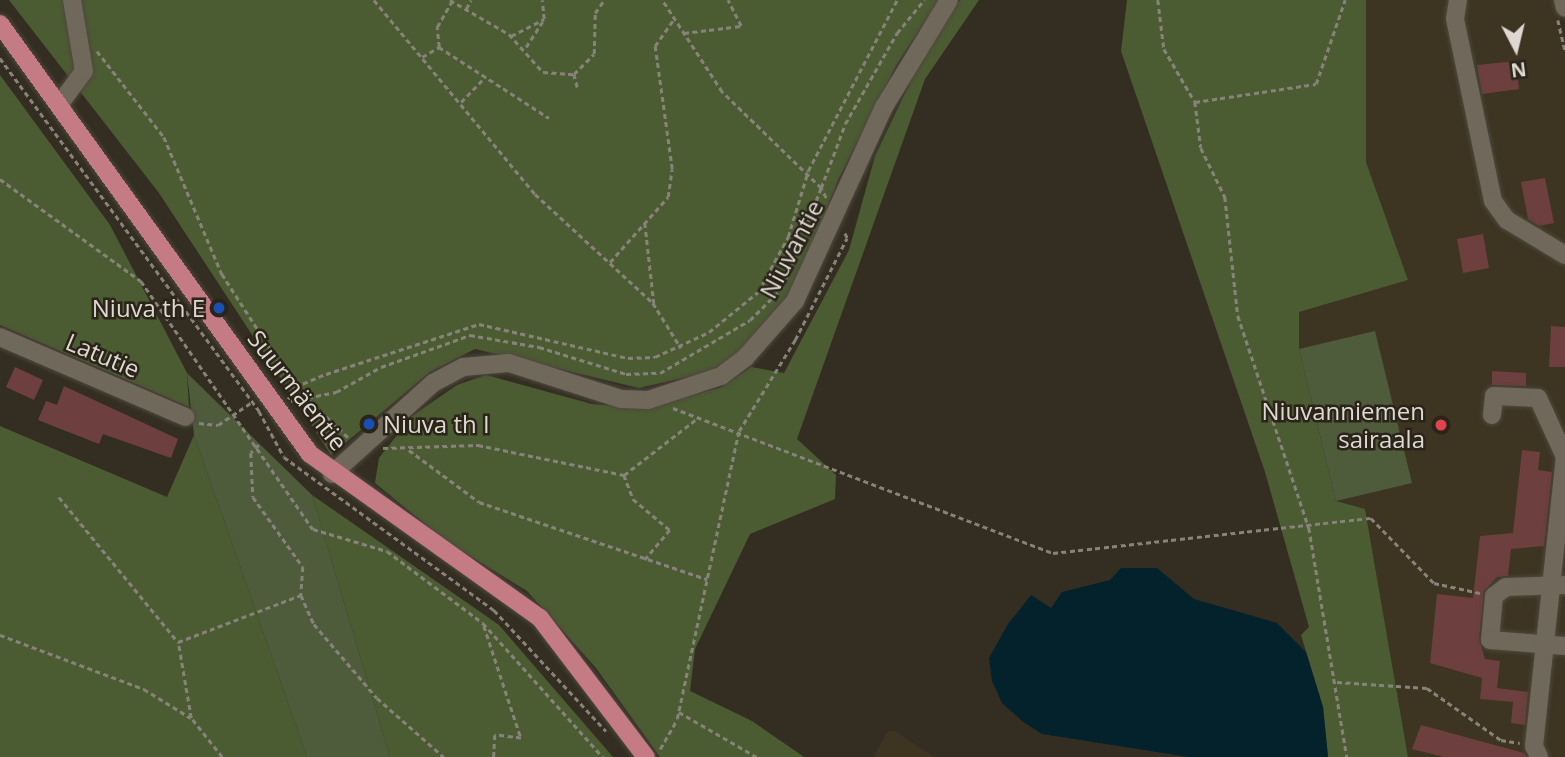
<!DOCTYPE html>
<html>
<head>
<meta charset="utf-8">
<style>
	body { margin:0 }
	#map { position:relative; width:1565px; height:757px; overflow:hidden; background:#342e22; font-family:"Open Sans",sans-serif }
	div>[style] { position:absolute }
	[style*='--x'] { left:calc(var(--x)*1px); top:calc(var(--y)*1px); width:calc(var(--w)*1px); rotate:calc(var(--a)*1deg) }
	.built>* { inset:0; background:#3d3422 }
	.green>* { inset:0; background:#4f5c3b }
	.forest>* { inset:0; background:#4c5c32 }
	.water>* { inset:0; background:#03222b }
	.building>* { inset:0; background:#6e3f3f }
	.path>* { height:2.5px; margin-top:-1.25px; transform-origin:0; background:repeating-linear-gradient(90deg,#88837a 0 5px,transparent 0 8.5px) }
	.roads { filter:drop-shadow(0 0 2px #4e493f) drop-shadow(0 0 2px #4e493f) }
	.minor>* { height:18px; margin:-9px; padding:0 9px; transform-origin:9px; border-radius:9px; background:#6f685b }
	.major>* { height:18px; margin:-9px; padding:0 9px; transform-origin:9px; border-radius:9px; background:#c57b84 }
	.dots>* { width:19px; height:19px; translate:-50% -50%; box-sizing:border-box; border:4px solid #2a2419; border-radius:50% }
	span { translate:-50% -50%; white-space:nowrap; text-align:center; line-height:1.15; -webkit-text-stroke:5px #2a2419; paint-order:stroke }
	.street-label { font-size:24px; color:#ddd9d2 }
	.poi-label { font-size:24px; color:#ddd9d2 }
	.right { translate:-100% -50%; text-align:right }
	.left { translate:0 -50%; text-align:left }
	.north { position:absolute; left:1481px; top:14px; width:70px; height:70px; -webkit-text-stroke:5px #2a2419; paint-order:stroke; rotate:173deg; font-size:19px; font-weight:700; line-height:28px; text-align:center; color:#ddd9d2 }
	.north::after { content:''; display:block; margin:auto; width:24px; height:32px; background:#ddd9d2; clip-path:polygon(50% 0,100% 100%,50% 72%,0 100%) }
</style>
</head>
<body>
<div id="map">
	<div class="built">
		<i style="clip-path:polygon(1366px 0,1555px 0,1565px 38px,1565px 757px,1408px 757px,1365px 509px,1336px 501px,1299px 349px,1298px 312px,1408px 280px,1366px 162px)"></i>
		<i style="clip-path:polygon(888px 731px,895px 731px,934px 757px,873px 757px)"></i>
	</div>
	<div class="green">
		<i style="clip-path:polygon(1375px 331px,1412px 483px,1336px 501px,1299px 349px)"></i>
		<i style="clip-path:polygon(187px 373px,312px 495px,390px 757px,307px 757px,194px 435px)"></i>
	</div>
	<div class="forest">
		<i style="clip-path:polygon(9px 0,939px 0,897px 64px,839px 178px,797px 283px,742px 351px,709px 372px,639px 388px,475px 349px,430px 372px,331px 455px,159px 193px)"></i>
		<i style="clip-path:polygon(960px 0,979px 0,925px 79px,797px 439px,836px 475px,835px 499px,750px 534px,695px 649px,690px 691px,752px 721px,804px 757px,660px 757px,596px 668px,527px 591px,447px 542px,375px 483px,379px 458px,412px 416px,457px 385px,486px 375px,592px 404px,639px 408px,720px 388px,751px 367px,784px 373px,849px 250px,875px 156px,924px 53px)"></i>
		<i style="clip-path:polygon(1127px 0,1366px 0,1366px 162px,1408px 280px,1299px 312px,1299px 349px,1336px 501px,1365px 509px,1408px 757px,1328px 757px,1323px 707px,1301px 635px,1309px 627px,1265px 472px,1121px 51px)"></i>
		<i style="clip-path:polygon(0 75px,110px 225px,187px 373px,189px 407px,0 325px)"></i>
		<i style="clip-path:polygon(0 426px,167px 497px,194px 435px,307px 757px,0 757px)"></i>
		<i style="clip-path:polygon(312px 495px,499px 625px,613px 757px,390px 757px)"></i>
	</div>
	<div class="water">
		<i style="clip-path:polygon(1121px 568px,1157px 568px,1194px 599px,1277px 623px,1306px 652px,1323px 707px,1328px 757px,1189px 757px,1042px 734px,1022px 721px,1002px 703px,992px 681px,989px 658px,1008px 624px,1031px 595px,1051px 608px,1062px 592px,1110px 580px)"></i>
	</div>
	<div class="building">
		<i style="clip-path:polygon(1516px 61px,1519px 89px,1482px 94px,1477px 65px)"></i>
		<i style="clip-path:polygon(1545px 178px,1554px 223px,1539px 226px,1528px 219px,1521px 182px)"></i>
		<i style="clip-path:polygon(1483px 234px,1489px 268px,1463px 273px,1457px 239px)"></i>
		<i style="clip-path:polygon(1551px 326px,1565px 327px,1565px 367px,1549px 367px)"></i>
		<i style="clip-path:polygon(15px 367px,43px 380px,34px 400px,6px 387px)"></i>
		<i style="clip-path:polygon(1492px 371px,1526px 373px,1526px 386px,1492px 385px)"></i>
		<i style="clip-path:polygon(64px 386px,178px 439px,171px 458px,103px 434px,99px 444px,38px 420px,46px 401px,57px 405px)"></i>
		<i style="clip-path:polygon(1522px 450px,1540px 452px,1538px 470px,1552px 472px,1544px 546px,1511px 549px,1508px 576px,1497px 577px,1484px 591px,1479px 639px,1485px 659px,1500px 661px,1497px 688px,1528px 692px,1525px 725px,1511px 723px,1513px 702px,1480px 699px,1482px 678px,1430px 663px,1437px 594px,1473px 598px,1480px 536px,1513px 533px)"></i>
		<i style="clip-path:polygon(1421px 725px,1524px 753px,1527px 757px,1444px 757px,1412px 749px)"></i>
	</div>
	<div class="path">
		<i style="--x:374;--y:0;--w:252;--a:50.3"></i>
		<i style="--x:535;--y:194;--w:161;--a:42.7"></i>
		<i style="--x:653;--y:303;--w:53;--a:58.1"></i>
		<i style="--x:450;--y:0;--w:68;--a:30"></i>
		<i style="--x:509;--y:34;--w:51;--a:48.2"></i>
		<i style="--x:543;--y:72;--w:31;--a:4"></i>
		<i style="--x:574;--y:74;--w:28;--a:-45"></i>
		<i style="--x:594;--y:54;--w:41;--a:-88.6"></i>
		<i style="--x:595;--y:13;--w:16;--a:-55"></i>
		<i style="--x:1158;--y:0;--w:49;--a:83"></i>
		<i style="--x:1164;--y:49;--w:61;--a:59.7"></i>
		<i style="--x:1195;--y:102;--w:46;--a:82.6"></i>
		<i style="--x:1201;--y:148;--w:55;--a:63.9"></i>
		<i style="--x:1225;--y:197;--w:120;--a:83.8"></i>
		<i style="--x:1238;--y:316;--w:224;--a:71.5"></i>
		<i style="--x:1309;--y:528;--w:232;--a:80.6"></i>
		<i style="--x:466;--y:9;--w:10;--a:-61"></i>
		<i style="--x:1558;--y:20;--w:31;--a:77"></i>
		<i style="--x:684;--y:33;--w:57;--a:-7"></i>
		<i style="--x:741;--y:26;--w:29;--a:-117"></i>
		<i style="--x:511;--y:36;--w:37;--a:-27"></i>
		<i style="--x:544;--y:19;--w:19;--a:-96"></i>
		<i style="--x:439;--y:47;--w:20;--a:-96"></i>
		<i style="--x:437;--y:27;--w:30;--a:-60"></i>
		<i style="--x:526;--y:47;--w:30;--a:-57"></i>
		<i style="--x:97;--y:51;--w:109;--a:52.1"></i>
		<i style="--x:164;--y:137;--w:149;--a:67.1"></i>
		<i style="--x:222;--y:274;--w:135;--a:57.1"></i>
		<i style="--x:295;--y:387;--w:76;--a:43.4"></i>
		<i style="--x:422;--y:57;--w:20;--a:-30"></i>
		<i style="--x:439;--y:47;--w:131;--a:32.8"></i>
		<i style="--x:0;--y:58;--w:438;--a:53.7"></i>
		<i style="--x:259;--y:411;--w:52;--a:61.5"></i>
		<i style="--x:284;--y:457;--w:260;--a:36.1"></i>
		<i style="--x:494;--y:610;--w:165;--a:47.2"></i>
		<i style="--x:574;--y:74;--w:16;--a:75"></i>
		<i style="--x:461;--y:102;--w:35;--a:-46"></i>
		<i style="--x:1195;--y:102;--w:122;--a:-8.5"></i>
		<i style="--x:1316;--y:84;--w:89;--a:-71"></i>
		<i style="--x:0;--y:179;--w:174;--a:35.9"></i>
		<i style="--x:141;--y:281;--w:302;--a:55.3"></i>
		<i style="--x:313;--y:529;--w:77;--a:16.6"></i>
		<i style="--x:387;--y:551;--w:120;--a:36.9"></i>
		<i style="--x:483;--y:623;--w:180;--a:48.2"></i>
		<i style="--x:826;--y:198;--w:11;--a:-117"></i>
		<i style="--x:821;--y:188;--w:68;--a:-69.4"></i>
		<i style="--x:845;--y:124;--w:105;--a:-60.3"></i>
		<i style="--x:897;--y:33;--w:43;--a:-50.7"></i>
		<i style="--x:645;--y:223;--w:81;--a:83.6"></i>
		<i style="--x:610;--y:262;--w:87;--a:-48.3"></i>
		<i style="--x:668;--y:197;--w:28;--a:-82"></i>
		<i style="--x:672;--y:169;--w:124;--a:-97.9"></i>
		<i style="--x:655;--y:46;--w:33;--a:-55"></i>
		<i style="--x:288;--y:399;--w:14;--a:-60"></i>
		<i style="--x:295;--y:387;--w:34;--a:-23"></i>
		<i style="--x:326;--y:374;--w:161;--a:-18.1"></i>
		<i style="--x:479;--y:324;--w:153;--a:12.9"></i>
		<i style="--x:628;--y:358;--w:27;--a:-2"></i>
		<i style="--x:655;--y:357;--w:60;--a:-24.8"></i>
		<i style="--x:709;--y:332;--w:63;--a:-39.2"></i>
		<i style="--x:758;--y:292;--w:63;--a:-61.4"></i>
		<i style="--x:788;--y:237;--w:69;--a:-73.1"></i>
		<i style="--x:808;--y:171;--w:193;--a:-62.5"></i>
		<i style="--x:291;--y:401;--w:46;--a:-11.3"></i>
		<i style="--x:336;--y:392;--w:51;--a:-29.1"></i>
		<i style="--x:381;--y:367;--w:95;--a:-19.8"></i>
		<i style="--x:470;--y:335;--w:70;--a:9.9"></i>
		<i style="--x:539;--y:347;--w:91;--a:17.2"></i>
		<i style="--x:626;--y:374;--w:34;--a:-2"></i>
		<i style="--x:660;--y:373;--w:104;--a:-30.5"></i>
		<i style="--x:750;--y:320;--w:45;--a:-45"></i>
		<i style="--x:782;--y:288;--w:107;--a:-68.7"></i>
		<i style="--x:821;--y:188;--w:138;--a:-135.9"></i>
		<i style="--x:722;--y:92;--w:110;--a:-123.1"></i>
		<i style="--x:673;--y:408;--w:407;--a:20.9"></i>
		<i style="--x:1053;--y:553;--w:320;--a:-6.3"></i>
		<i style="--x:1371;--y:518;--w:91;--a:45.9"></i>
		<i style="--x:1434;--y:583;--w:47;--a:12.3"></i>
		<i style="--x:199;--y:423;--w:19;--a:6"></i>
		<i style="--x:218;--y:425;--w:40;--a:-34"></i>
		<i style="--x:259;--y:445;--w:11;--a:135"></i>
		<i style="--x:251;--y:453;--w:44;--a:87.4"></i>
		<i style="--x:253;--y:497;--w:86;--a:54.5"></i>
		<i style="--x:303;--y:567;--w:28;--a:94"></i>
		<i style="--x:301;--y:595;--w:32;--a:66"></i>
		<i style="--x:314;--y:624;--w:97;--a:49.6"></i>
		<i style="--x:377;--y:698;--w:89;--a:41.4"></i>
		<i style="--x:383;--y:448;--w:95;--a:-1.8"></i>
		<i style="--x:478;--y:445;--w:149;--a:11.6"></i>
		<i style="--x:624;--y:475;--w:95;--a:-37.7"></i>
		<i style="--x:409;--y:450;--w:87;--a:36.6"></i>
		<i style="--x:479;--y:502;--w:241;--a:18.7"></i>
		<i style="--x:624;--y:475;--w:26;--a:69"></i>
		<i style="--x:633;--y:499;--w:48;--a:40"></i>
		<i style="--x:670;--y:530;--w:39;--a:130"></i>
		<i style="--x:59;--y:497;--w:188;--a:50.6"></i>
		<i style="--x:484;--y:626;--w:118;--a:71.7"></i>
		<i style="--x:521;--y:738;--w:26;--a:-173"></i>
		<i style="--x:495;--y:735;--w:22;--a:93"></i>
		<i style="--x:0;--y:635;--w:154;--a:20.6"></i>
		<i style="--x:144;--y:689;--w:55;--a:31.7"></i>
		<i style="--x:1337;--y:682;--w:90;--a:3.8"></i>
		<i style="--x:1427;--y:688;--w:90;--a:35.1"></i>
		<i style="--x:1501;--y:740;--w:19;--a:9"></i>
		<i style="--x:679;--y:712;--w:90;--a:30"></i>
		<i style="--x:660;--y:749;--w:34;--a:-60"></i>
		<i style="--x:677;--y:719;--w:295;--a:-77.9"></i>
		<i style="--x:739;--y:431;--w:107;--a:-58.4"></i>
		<i style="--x:795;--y:340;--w:114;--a:-63"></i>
		<i style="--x:847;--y:238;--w:7;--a:-117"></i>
		<i style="--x:222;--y:757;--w:50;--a:-128.5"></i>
		<i style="--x:191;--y:718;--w:77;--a:-99.7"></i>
		<i style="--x:178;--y:642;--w:132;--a:-20.9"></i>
	</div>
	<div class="roads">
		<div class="minor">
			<i style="--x:1458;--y:0;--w:19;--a:99"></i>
			<i style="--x:1455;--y:19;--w:186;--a:78.2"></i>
			<i style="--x:1493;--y:201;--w:24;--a:54"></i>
			<i style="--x:1507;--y:220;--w:68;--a:31.1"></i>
			<i style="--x:1563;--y:0;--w:8;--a:76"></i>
			<i style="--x:59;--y:105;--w:42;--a:-53.7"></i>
			<i style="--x:84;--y:71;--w:72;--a:-99.6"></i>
			<i style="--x:0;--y:337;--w:202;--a:23.3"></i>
			<i style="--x:1492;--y:415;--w:19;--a:-84"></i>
			<i style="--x:1494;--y:396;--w:44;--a:2.6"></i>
			<i style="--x:1538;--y:398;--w:65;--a:65.4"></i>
			<i style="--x:332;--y:474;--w:136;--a:-42"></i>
			<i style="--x:433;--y:383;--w:34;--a:-28"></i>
			<i style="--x:463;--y:367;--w:46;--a:-5"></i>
			<i style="--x:509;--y:363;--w:118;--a:17.8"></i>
			<i style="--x:621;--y:399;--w:27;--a:2"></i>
			<i style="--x:648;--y:400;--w:77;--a:-18.2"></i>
			<i style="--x:721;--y:376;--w:30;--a:-37"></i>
			<i style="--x:745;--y:358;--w:76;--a:-48.7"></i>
			<i style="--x:795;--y:301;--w:213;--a:-65.4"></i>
			<i style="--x:884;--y:107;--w:125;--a:-58.7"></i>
			<i style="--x:1565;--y:585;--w:59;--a:178.1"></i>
			<i style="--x:1506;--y:587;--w:15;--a:143"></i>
			<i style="--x:1494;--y:596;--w:44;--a:95.2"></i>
			<i style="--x:1490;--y:640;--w:75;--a:4.6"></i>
			<i style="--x:1539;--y:757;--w:12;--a:-114"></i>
			<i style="--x:1534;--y:746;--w:290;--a:-83.9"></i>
		</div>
		<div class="major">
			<i style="--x:0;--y:24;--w:530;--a:54.21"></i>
			<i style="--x:310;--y:454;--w:282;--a:35.5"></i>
			<i style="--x:540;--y:618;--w:175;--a:52.7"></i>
		</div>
	</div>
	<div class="dots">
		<i style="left:219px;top:308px;background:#1a4fb4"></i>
		<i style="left:369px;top:424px;background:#1a4fb4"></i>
		<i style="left:1441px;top:425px;background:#e0444e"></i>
	</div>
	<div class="street-label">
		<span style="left:791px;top:249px;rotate:-62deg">Niuvantie</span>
		<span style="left:103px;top:355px;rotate:23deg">Latutie</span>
		<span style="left:298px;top:390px;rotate:52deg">Suurmäentie</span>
	</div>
	<div class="poi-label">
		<span class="right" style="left:205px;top:308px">Niuva th E</span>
		<span class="right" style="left:1425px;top:425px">Niuvanniemen<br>sairaala</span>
		<span class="left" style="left:383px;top:424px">Niuva th I</span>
	</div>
	<div class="north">N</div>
</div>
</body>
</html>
